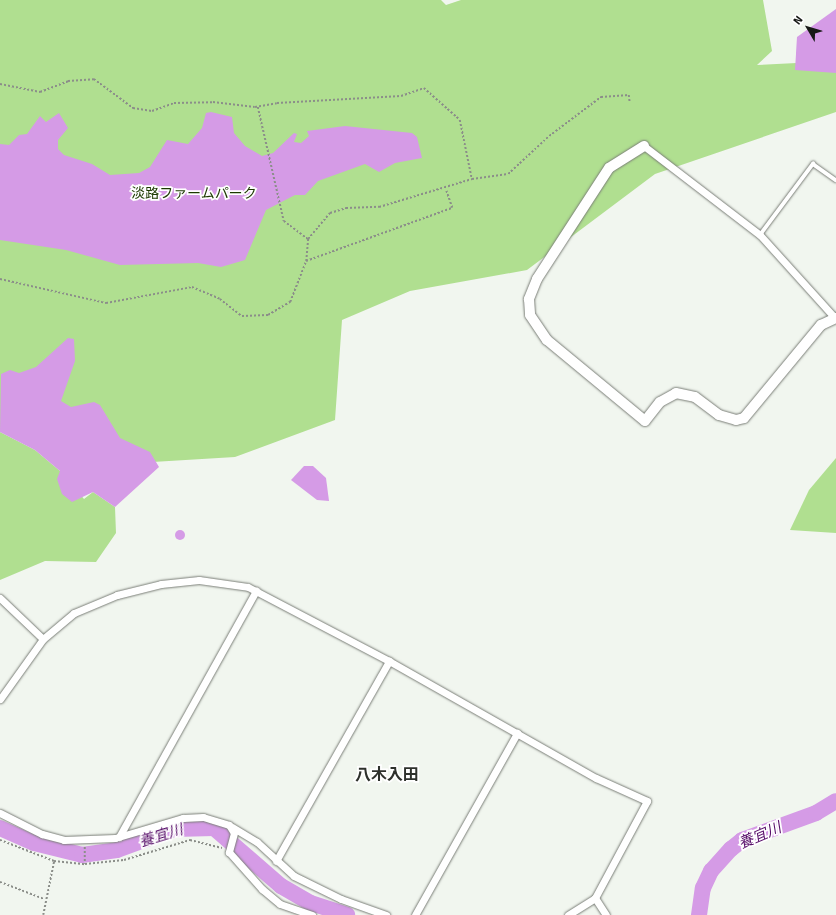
<!DOCTYPE html>
<html>
<head>
<meta charset="utf-8">
<style>
	body { margin:0 }
	#map { position:relative; width:836px; height:915px; overflow:hidden; background:#f1f6ef; font-family:Signika,"Noto Sans JP",sans-serif }
	div>[style] { position:absolute }
	[style*='--x'] { left:calc(var(--x)*1px); top:calc(var(--y)*1px); width:calc(var(--w)*1px); rotate:calc(var(--a)*1deg) }
	.green>* { inset:0; background:#b0df90 }
	.water>* { inset:0; background:#d59be6 }
	.round { border-radius:50% }
	.river>* { height:16px; margin:-8px; padding:0 8px; transform-origin:8px; border-radius:8px; background:#d59be6 }
	.path>* { height:1.5px; margin-top:-0.75px; transform-origin:0; background:repeating-linear-gradient(90deg,#8b8e89 0 2px,transparent 0 4px) }
	.roads { filter:drop-shadow(0 0 1px #7a7e77) drop-shadow(0 0 1px #7a7e77) }
	.lane>* { height:3.5px; margin:-1.75px; padding:0 1.75px; transform-origin:1.75px; border-radius:1.75px; background:#fff }
	.street>* { height:7px; margin:-3.5px; padding:0 3.5px; transform-origin:3.5px; border-radius:3.5px; background:#fff }
	.secondary>* { height:10px; margin:-5px; padding:0 5px; transform-origin:5px; border-radius:5px; background:#fff }
	span { translate:-50% -50%; white-space:nowrap; text-align:center; line-height:1.15; -webkit-text-stroke:3.5px #fff; paint-order:stroke }
	.park-label { font-size:14px; color:#1c3900 }
	.water-label { font-size:15px; color:#580f6a; font-style:italic }
	.quarter-label { font-size:16px; color:#2e312c; font-weight:700 }
	.north { position:absolute; left:788px; top:8px; width:40px; height:40px; -webkit-text-stroke:3px #fff; paint-order:stroke; rotate:308deg; font-size:11px; font-weight:700; line-height:16px; text-align:center; color:#171916 }
	.north::after { content:''; display:block; margin:auto; width:14px; height:18px; background:#171916; clip-path:polygon(50% 0,100% 100%,50% 72%,0 100%) }
</style>
</head>
<body>
<div id="map">
	<div class="green">
		<i style="clip-path:polygon(0 0,441px 0,446px 5px,461px 0,763px 0,772px 51px,757px 65px,836px 61px,836px 112px,655px 174px,527px 270px,410px 291px,342px 320px,335px 420px,235px 457px,103px 465px,0 430px)"></i>
		<i style="clip-path:polygon(0 432px,35px 450px,60px 471px,84px 499px,93px 492px,115px 507px,116px 533px,96px 562px,45px 561px,0 580px)"></i>
		<i style="clip-path:polygon(836px 458px,836px 533px,790px 530px,809px 490px)"></i>
	</div>
	<div class="water">
		<i style="clip-path:polygon(836px 9px,836px 73px,795px 70px,797px 37px)"></i>
		<i style="clip-path:polygon(211px 112px,232px 117px,234px 133px,245px 146px,262px 156px,273px 153px,294px 133px,297px 134px,294px 142px,301px 143px,309px 136px,307px 131px,345px 126px,412px 133px,417px 137px,422px 158px,395px 163px,379px 172px,365px 164px,318px 181px,305px 195px,295px 195px,266px 210px,245px 260px,221px 267px,198px 263px,120px 265px,66px 250px,0 240px,0 144px,9px 145px,19px 135px,27px 134px,40px 116px,46px 122px,59px 113px,68px 128px,58px 140px,58px 149px,64px 155px,92px 164px,110px 175px,139px 173px,150px 167px,167px 140px,188px 144px,202px 128px,206px 113px)"></i>
		<i style="clip-path:polygon(68px 338px,74px 339px,75px 361px,61px 401px,71px 407px,94px 402px,100px 405px,120px 438px,150px 452px,159px 467px,115px 507px,93px 492px,72px 502px,62px 494px,57px 479px,60px 471px,35px 450px,0 432px,1px 374px,10px 370px,19px 373px,36px 367px)"></i>
		<i style="clip-path:polygon(304px 466px,313px 466px,326px 478px,329px 501px,317px 500px,291px 480px)"></i>
		<i class="round" style="left:175px;top:530px;width:10px;height:10px"></i>
	</div>
	<div class="river">
		<i style="--x:0;--y:828;--w:37;--a:24"></i>
		<i style="--x:34;--y:843;--w:49;--a:14"></i>
		<i style="--x:82;--y:855;--w:35;--a:-8"></i>
		<i style="--x:117;--y:850;--w:61;--a:-20.2"></i>
		<i style="--x:174;--y:829;--w:40;--a:-1.4"></i>
		<i style="--x:214;--y:828;--w:89;--a:40.9"></i>
		<i style="--x:281;--y:886;--w:34;--a:30"></i>
		<i style="--x:311;--y:903;--w:38;--a:18"></i>
		<i style="--x:699;--y:915;--w:27;--a:-82"></i>
		<i style="--x:703;--y:888;--w:19;--a:-65"></i>
		<i style="--x:711;--y:871;--w:30;--a:-48"></i>
		<i style="--x:731;--y:849;--w:14;--a:-39"></i>
		<i style="--x:742;--y:840;--w:79;--a:-20"></i>
		<i style="--x:816;--y:813;--w:23;--a:-31"></i>
	</div>
	<div class="path">
		<i style="--x:0;--y:84;--w:41;--a:11.3"></i>
		<i style="--x:40;--y:92;--w:30;--a:-21"></i>
		<i style="--x:68;--y:81;--w:26;--a:-4"></i>
		<i style="--x:94;--y:79;--w:49;--a:36.6"></i>
		<i style="--x:133;--y:108;--w:19;--a:9"></i>
		<i style="--x:152;--y:111;--w:23;--a:-20"></i>
		<i style="--x:174;--y:103;--w:39;--a:-1"></i>
		<i style="--x:213;--y:102;--w:42;--a:6.8"></i>
		<i style="--x:255;--y:107;--w:22;--a:-10"></i>
		<i style="--x:277;--y:103;--w:124;--a:-3.2"></i>
		<i style="--x:401;--y:96;--w:24;--a:-19"></i>
		<i style="--x:424;--y:88;--w:48;--a:41.6"></i>
		<i style="--x:460;--y:120;--w:60;--a:78.5"></i>
		<i style="--x:258;--y:107;--w:117;--a:77.2"></i>
		<i style="--x:284;--y:221;--w:30;--a:37"></i>
		<i style="--x:306;--y:261;--w:155;--a:-20"></i>
		<i style="--x:452;--y:208;--w:18;--a:-109"></i>
		<i style="--x:0;--y:279;--w:109;--a:12.8"></i>
		<i style="--x:106;--y:303;--w:87;--a:-10.5"></i>
		<i style="--x:192;--y:287;--w:30;--a:23"></i>
		<i style="--x:220;--y:299;--w:28;--a:38"></i>
		<i style="--x:242;--y:316;--w:26;--a:-2"></i>
		<i style="--x:268;--y:315;--w:26;--a:-31"></i>
		<i style="--x:290;--y:302;--w:44;--a:-68.7"></i>
		<i style="--x:306;--y:261;--w:22;--a:-85"></i>
		<i style="--x:308;--y:239;--w:34;--a:-50"></i>
		<i style="--x:330;--y:213;--w:17;--a:-17"></i>
		<i style="--x:346;--y:208;--w:33;--a:-2"></i>
		<i style="--x:379;--y:207;--w:97;--a:-16.8"></i>
		<i style="--x:472;--y:179;--w:36;--a:-8"></i>
		<i style="--x:508;--y:174;--w:56;--a:-42.8"></i>
		<i style="--x:549;--y:136;--w:65;--a:-36.9"></i>
		<i style="--x:601;--y:97;--w:28;--a:-4"></i>
		<i style="--x:629;--y:95;--w:8;--a:83"></i>
		<i style="--x:0;--y:840;--w:58;--a:21.3"></i>
		<i style="--x:54;--y:861;--w:31;--a:6"></i>
		<i style="--x:85;--y:864;--w:39;--a:-6"></i>
		<i style="--x:124;--y:860;--w:69;--a:-16.9"></i>
		<i style="--x:190;--y:840;--w:33;--a:14"></i>
		<i style="--x:85;--y:847;--w:17;--a:90"></i>
		<i style="--x:0;--y:882;--w:47;--a:21.1"></i>
		<i style="--x:43;--y:915;--w:55;--a:-78.5"></i>
	</div>
	<div class="roads">
		<div class="lane">
			<i style="--x:760;--y:235;--w:89;--a:-53.3"></i>
			<i style="--x:813;--y:164;--w:28;--a:35"></i>
		</div>
		<div class="street">
			<i style="--x:644;--y:146;--w:146;--a:37.5"></i>
			<i style="--x:760;--y:235;--w:112;--a:47.9"></i>
			<i style="--x:0;--y:598;--w:59;--a:43.6"></i>
			<i style="--x:43;--y:639;--w:74;--a:125.6"></i>
			<i style="--x:43;--y:639;--w:40;--a:-40"></i>
			<i style="--x:74;--y:613;--w:47;--a:-22.7"></i>
			<i style="--x:117;--y:595;--w:45;--a:-14"></i>
			<i style="--x:161;--y:584;--w:38;--a:-6"></i>
			<i style="--x:199;--y:580;--w:49;--a:8.1"></i>
			<i style="--x:248;--y:587;--w:159;--a:27.7"></i>
			<i style="--x:389;--y:661;--w:238;--a:29.5"></i>
			<i style="--x:596;--y:778;--w:56;--a:24.3"></i>
			<i style="--x:647;--y:801;--w:110;--a:118.2"></i>
			<i style="--x:0;--y:813;--w:47;--a:26.6"></i>
			<i style="--x:42;--y:834;--w:23;--a:15"></i>
			<i style="--x:64;--y:840;--w:51;--a:-2.2"></i>
			<i style="--x:115;--y:838;--w:71;--a:-16.4"></i>
			<i style="--x:183;--y:818;--w:20;--a:-3"></i>
			<i style="--x:203;--y:817;--w:27;--a:17"></i>
			<i style="--x:229;--y:825;--w:9;--a:58"></i>
			<i style="--x:234;--y:833;--w:20;--a:105"></i>
			<i style="--x:229;--y:852;--w:50;--a:48.3"></i>
			<i style="--x:262;--y:889;--w:23;--a:40"></i>
			<i style="--x:280;--y:904;--w:34;--a:19"></i>
			<i style="--x:232;--y:827;--w:29;--a:31"></i>
			<i style="--x:257;--y:842;--w:50;--a:42.6"></i>
			<i style="--x:294;--y:876;--w:52;--a:26.1"></i>
			<i style="--x:341;--y:899;--w:48;--a:19.6"></i>
			<i style="--x:119;--y:837;--w:282;--a:-60.9"></i>
			<i style="--x:276;--y:861;--w:230;--a:-60.5"></i>
			<i style="--x:415;--y:915;--w:209;--a:-60.7"></i>
			<i style="--x:568;--y:915;--w:32;--a:-32"></i>
			<i style="--x:595;--y:898;--w:20;--a:57"></i>
		</div>
		<div class="secondary">
			<i style="--x:644;--y:146;--w:41;--a:147.8"></i>
			<i style="--x:609;--y:168;--w:132;--a:123"></i>
			<i style="--x:537;--y:279;--w:22;--a:112"></i>
			<i style="--x:529;--y:299;--w:16;--a:86"></i>
			<i style="--x:530;--y:315;--w:30;--a:56"></i>
			<i style="--x:547;--y:340;--w:127;--a:39.6"></i>
			<i style="--x:645;--y:421;--w:24;--a:-52"></i>
			<i style="--x:660;--y:402;--w:18;--a:-29"></i>
			<i style="--x:676;--y:393;--w:19;--a:12"></i>
			<i style="--x:695;--y:397;--w:30;--a:37"></i>
			<i style="--x:719;--y:415;--w:18;--a:16"></i>
			<i style="--x:736;--y:420;--w:8;--a:-14"></i>
			<i style="--x:744;--y:418;--w:121;--a:-50.4"></i>
			<i style="--x:821;--y:325;--w:17;--a:-25"></i>
		</div>
	</div>
	<div class="park-label">
		<span style="left:194px;top:194px">淡路ファームパーク</span>
	</div>
	<div class="water-label">
		<span style="left:161px;top:836px;rotate:-17deg">養宜川</span>
		<span style="left:760px;top:836px;rotate:-23deg">養宜川</span>
	</div>
	<div class="quarter-label">
		<span style="left:387px;top:775px">八木入田</span>
	</div>
	<div class="north">N</div>
</div>
</body>
</html>
